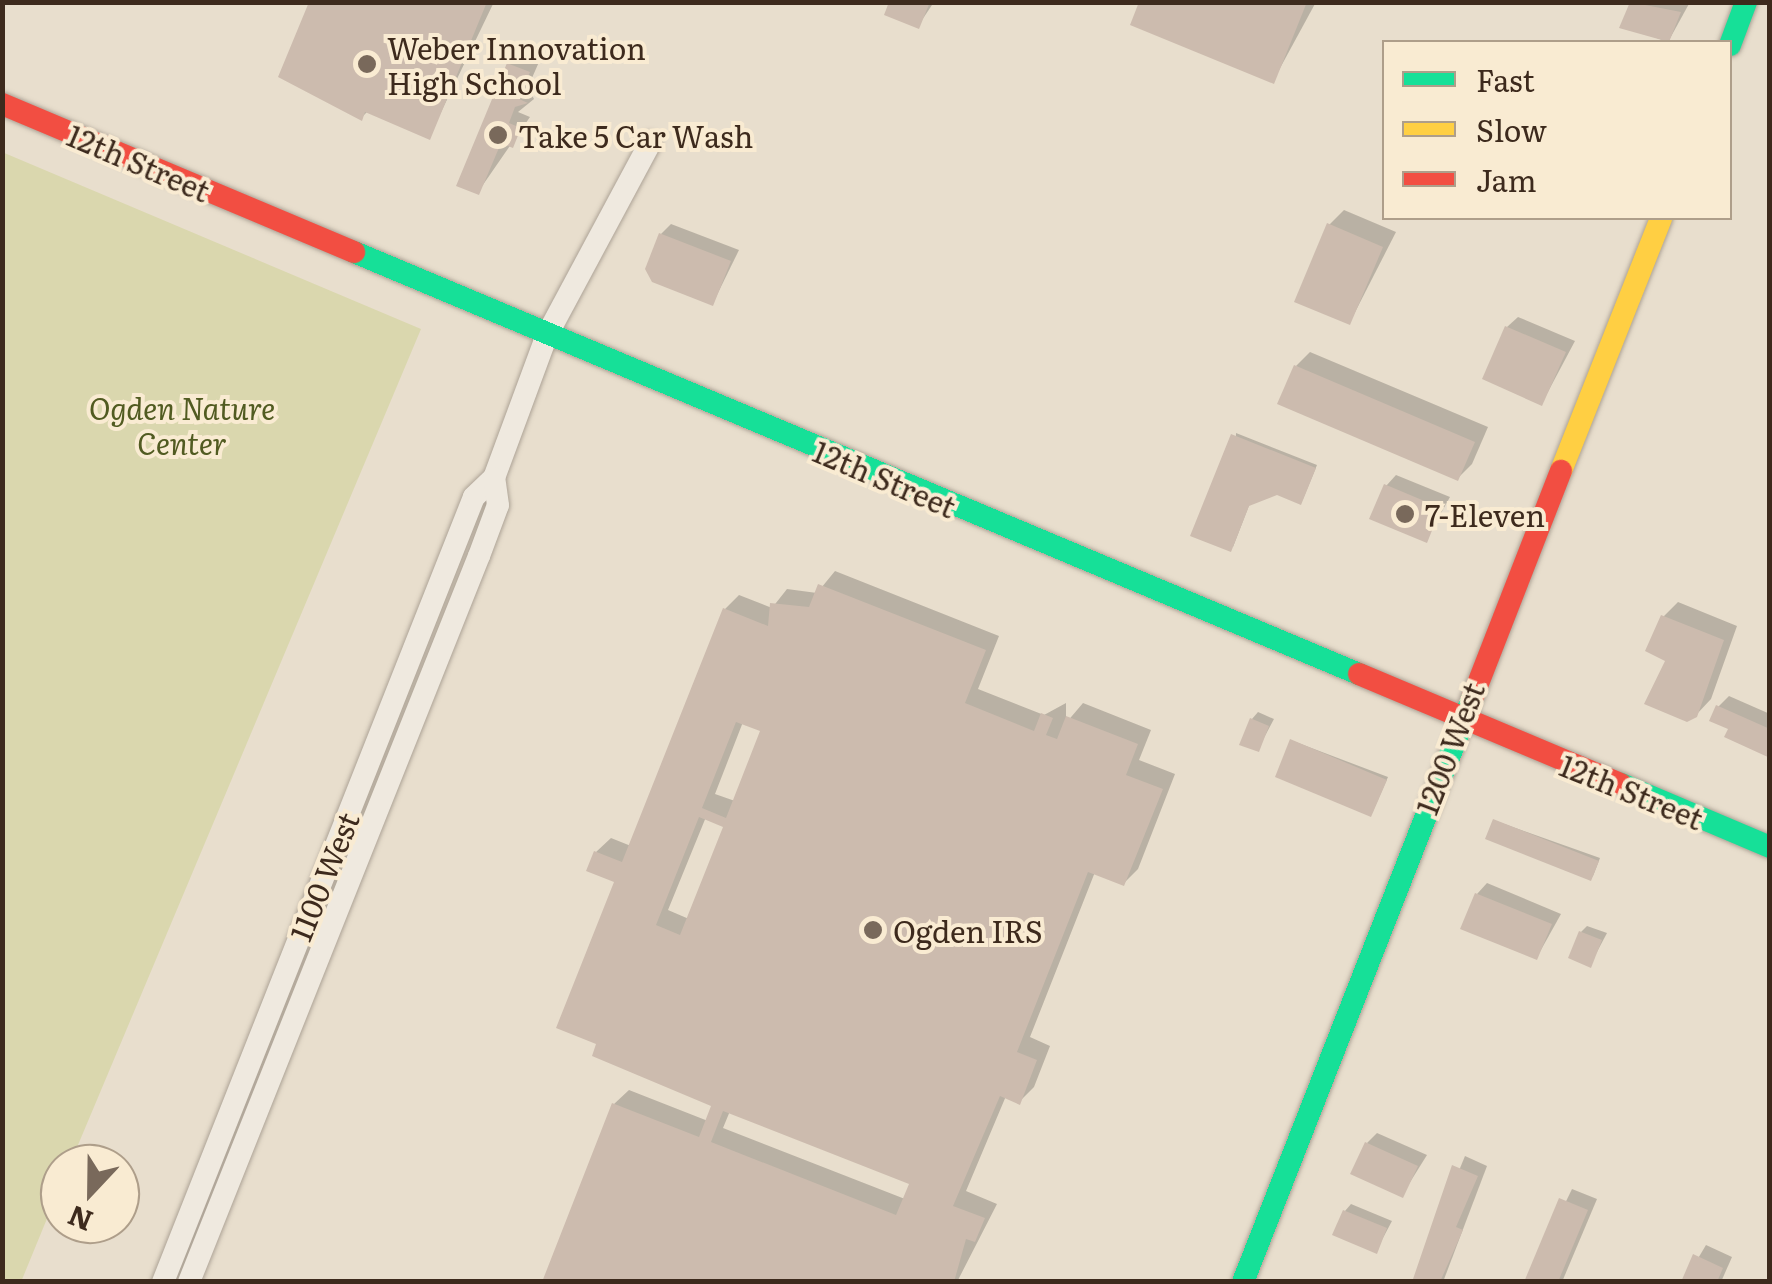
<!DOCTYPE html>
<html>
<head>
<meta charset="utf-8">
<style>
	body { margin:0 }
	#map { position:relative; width:1772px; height:1284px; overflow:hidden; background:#e8decd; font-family:Literata,serif }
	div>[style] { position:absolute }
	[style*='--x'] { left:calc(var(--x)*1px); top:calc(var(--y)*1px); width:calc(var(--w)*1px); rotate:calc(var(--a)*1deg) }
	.green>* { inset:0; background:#dad7ae }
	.shadow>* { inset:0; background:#0003 }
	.building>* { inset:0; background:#ccbbae }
	.roads { filter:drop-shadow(0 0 2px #ada396) drop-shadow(0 0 2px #ada396) }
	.street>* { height:22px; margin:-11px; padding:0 11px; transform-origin:11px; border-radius:11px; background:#efe9df }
	.fast>* { height:22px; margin:-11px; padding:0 11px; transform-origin:11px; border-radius:11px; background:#16e098 }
	.slow>* { height:22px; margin:-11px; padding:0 11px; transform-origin:11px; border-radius:11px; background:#ffcf43 }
	.jam>* { height:22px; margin:-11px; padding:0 11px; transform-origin:11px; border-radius:11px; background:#f24e42 }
	.dots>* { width:28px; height:28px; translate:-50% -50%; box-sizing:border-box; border:5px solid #f9ebd2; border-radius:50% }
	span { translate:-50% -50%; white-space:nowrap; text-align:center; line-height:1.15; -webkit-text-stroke:8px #f9ebd2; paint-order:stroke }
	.poi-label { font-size:30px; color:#3d2a1d }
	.left { translate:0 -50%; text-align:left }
	.street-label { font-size:30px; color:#3d2a1d }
	.park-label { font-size:30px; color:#515b21; font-style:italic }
	.frame { position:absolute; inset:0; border:5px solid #3d2a1d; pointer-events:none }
	.legend { position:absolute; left:1382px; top:40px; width:350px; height:180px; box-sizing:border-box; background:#f9ebd2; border:2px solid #ae9e8a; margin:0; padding:12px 18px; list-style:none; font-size:30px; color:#3d2a1d }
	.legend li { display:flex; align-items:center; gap:20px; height:50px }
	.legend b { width:50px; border:2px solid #ae9e8a }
	.north { position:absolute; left:40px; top:1144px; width:100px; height:100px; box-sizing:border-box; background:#f9ebd2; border:2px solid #ae9e8a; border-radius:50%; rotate:202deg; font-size:28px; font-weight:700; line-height:40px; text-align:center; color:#3d2a1d }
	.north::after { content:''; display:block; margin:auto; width:35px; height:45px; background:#79695b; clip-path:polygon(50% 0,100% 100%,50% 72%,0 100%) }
</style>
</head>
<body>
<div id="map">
	<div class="green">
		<i style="clip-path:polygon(2px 152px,421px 329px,70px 1164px,60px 1164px,60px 1187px,21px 1282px,2px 1281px)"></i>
	</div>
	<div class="shadow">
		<i style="clip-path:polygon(311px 2px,494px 2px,429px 137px,368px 111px,361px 118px)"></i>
		<i style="clip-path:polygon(891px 2px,934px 2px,918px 26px)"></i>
		<i style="clip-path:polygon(1142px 2px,1316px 2px,1273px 81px)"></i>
		<i style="clip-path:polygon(1632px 2px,1690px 2px,1668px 42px,1623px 26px)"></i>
		<i style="clip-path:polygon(520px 54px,539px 62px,528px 87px,534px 99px,518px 112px,530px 117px,478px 192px,509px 64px)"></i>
		<i style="clip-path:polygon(1344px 210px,1396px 232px,1350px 322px,1329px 225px)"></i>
		<i style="clip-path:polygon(671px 224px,739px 250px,713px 303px,661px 234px)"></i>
		<i style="clip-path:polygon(1518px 317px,1575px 341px,1542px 403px,1507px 327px)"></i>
		<i style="clip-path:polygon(1310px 352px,1488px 427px,1472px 464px,1458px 478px,1296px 366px)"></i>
		<i style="clip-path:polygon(1236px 433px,1317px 465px,1303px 499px,1277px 492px,1250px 503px,1233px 547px)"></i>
		<i style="clip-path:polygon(1396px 475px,1450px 497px,1426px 540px,1386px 486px)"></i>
		<i style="clip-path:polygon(evenodd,835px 571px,999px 636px,978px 689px,1044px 715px,1066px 703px,1066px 723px,1083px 703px,1151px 730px,1139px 760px,1175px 774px,1138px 869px,1124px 883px,1095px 872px,1030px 1037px,1050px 1046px,1034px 1087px,1019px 1102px,1006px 1096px,966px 1191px,997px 1204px,957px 1282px,544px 1282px,614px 1104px,629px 1090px,708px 1121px,715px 1105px,600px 1042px,617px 880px,596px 852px,611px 838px,631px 846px,725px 609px,739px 595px,772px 608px,787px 589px,817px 593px,835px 571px,743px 722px,764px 730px,735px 801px,715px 794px,743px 722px,835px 571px,706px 817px,726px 825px,689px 919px,668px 910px,706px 817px,835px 571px,730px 1111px,912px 1182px,905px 1199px,723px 1128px,730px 1111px)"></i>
		<i style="clip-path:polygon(1678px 602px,1737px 626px,1711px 699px,1696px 715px,1647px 703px,1669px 661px,1664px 616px)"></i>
		<i style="clip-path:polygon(1729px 696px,1770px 714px,1770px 755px,1718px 707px)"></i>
		<i style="clip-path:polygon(1258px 712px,1274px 719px,1258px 749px,1252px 719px)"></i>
		<i style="clip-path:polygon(1293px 741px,1388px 777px,1373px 811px)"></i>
		<i style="clip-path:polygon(1496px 821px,1600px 858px,1593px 876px,1591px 878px)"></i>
		<i style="clip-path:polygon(1487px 883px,1561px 914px,1537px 957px,1477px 894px)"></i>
		<i style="clip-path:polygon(1587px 926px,1607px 933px,1590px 965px,1581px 932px)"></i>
		<i style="clip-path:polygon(1377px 1133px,1427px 1155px,1402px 1195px,1367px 1143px)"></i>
		<i style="clip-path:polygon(1465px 1156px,1487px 1166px,1443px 1282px,1413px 1282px)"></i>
		<i style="clip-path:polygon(1572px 1189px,1597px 1199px,1562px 1282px,1527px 1282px)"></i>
		<i style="clip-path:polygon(1351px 1204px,1392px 1221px,1376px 1251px,1345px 1211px)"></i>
		<i style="clip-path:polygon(1706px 1245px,1732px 1257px,1721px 1282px,1684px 1282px)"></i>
	</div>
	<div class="building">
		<i style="clip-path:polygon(309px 2px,487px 2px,430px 140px,365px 112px,362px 121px,278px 77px)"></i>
		<i style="clip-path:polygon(889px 2px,930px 2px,919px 29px,884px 15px)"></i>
		<i style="clip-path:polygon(1139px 2px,1307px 2px,1274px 84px,1130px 25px)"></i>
		<i style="clip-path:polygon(1630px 2px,1681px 12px,1669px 42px,1619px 28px)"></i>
		<i style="clip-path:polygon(507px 63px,530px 72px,519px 99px,528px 103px,515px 107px,509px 123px,521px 128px,513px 148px,501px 143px,479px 195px,456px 186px)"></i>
		<i style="clip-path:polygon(1327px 223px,1383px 247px,1350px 325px,1294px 302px)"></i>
		<i style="clip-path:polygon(659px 233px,731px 261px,713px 306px,652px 282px,645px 269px)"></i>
		<i style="clip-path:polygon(1505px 326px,1566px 352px,1542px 406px,1482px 379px)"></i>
		<i style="clip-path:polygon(1294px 365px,1475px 442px,1458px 481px,1277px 404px)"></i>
		<i style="clip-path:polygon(1231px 434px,1316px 468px,1301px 505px,1277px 495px,1249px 506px,1231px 552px,1190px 536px)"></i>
		<i style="clip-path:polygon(1384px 484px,1441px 508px,1427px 543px,1369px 519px)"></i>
		<i style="clip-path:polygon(evenodd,818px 584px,986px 650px,965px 703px,1034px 731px,1041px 713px,1053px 718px,1046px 735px,1057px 739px,1066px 716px,1138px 744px,1126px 775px,1163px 789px,1124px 886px,1088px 872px,1017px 1052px,1037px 1060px,1020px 1105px,1000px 1096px,953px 1206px,985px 1218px,975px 1242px,966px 1239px,954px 1282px,542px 1282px,612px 1103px,699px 1137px,711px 1106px,592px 1056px,596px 1044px,556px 1028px,614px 882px,586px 871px,594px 851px,622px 862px,723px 608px,768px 626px,770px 603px,809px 607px,818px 584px,736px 722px,760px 731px,726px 818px,702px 808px,736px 722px,818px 584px,699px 817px,723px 827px,680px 935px,656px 925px,699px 817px,818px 584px,723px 1111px,909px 1184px,896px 1215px,711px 1142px,723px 1111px)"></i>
		<i style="clip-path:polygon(1661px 615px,1724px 640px,1697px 717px,1687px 722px,1644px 704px,1665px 661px,1645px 651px)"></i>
		<i style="clip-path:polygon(1716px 705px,1770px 729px,1770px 758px,1724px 737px,1728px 729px,1709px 721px)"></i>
		<i style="clip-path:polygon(1250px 718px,1269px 726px,1259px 752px,1239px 745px)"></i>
		<i style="clip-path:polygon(1290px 739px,1387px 780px,1371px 817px,1275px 777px)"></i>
		<i style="clip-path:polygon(1493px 819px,1599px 861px,1591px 881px,1485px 839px)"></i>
		<i style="clip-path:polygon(1475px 893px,1552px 924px,1537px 960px,1460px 929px)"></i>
		<i style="clip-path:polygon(1579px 931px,1602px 940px,1591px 968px,1568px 958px)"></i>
		<i style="clip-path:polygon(1365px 1142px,1418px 1166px,1403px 1198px,1350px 1174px)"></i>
		<i style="clip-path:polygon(1452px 1165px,1478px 1176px,1456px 1227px,1463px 1230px,1440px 1282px,1412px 1282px)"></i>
		<i style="clip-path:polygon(1559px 1198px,1588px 1210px,1558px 1282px,1524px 1282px)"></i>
		<i style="clip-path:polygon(1343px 1210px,1387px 1228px,1377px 1254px,1332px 1235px)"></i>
		<i style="clip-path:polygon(1693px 1254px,1723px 1268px,1717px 1282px,1681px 1282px)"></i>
	</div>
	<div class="roads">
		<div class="street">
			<i style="--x:163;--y:1282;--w:844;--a:-68.39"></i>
			<i style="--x:474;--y:497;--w:28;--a:-44"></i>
			<i style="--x:494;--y:478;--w:153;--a:-69.7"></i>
			<i style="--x:547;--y:335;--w:218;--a:-61.8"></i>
			<i style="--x:189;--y:1282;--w:782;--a:-68.23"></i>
			<i style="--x:479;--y:556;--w:54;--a:-69.6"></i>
			<i style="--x:498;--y:505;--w:27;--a:-98"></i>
		</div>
		<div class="fast">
			<i style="--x:1730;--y:45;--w:46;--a:-69.6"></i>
			<i style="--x:354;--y:252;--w:1090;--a:22.78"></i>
			<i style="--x:1621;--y:784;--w:162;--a:22.9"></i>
			<i style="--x:1243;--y:1282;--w:626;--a:-68.56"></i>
		</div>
		<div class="slow">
			<i style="--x:1561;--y:471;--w:272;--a:-68.4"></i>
		</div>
		<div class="jam">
			<i style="--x:2;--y:104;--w:382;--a:22.8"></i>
			<i style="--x:1359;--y:674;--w:284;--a:22.8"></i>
			<i style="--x:1472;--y:699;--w:245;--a:-68.7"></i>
		</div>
	</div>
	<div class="dots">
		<i style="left:367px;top:64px;background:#79695b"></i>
		<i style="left:498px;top:135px;background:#79695b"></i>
		<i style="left:1405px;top:514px;background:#79695b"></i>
		<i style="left:873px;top:930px;background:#79695b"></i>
	</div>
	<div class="poi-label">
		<span class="left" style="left:387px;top:64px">Weber Innovation<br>High School</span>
		<span class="left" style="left:518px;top:135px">Take 5 Car Wash</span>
		<span class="left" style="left:1425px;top:514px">7-Eleven</span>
		<span class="left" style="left:893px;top:930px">Ogden IRS</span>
	</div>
	<div class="street-label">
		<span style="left:139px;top:162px;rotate:23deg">12th Street</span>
		<span style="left:885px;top:478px;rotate:23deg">12th Street</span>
		<span style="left:1449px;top:748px;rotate:-69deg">1200 West</span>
		<span style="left:1632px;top:791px;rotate:22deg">12th Street</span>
		<span style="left:323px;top:876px;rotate:-68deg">1100 West</span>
	</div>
	<div class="park-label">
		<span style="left:182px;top:424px">Ogden Nature<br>Center</span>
	</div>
	<div class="frame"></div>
	<ul class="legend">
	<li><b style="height:12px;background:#16e098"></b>Fast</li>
	<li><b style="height:12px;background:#ffcf43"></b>Slow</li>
	<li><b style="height:12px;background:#f24e42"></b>Jam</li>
	</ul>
	<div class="north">N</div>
</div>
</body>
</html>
